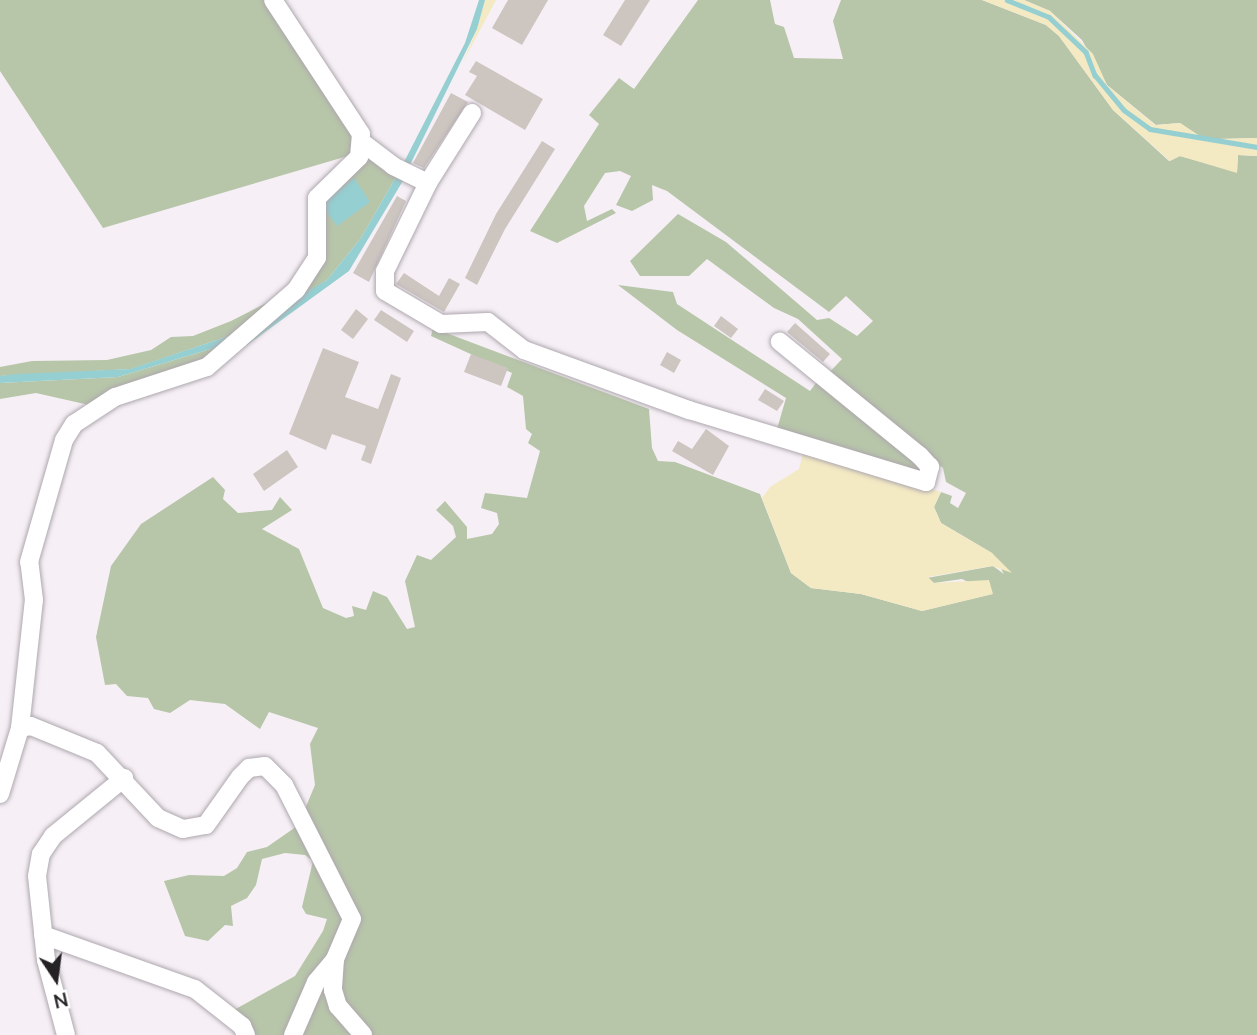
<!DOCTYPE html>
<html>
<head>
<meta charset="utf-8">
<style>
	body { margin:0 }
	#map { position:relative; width:1257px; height:1035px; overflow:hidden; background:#f6f0f6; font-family:"Nunito Sans",sans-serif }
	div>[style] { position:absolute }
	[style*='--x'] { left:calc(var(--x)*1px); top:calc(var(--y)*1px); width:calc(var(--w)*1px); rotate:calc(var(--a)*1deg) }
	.green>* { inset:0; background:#b7c5a9 }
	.sand>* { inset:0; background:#f3e9c3 }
	.water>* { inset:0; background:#95cfd1 }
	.stream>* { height:4.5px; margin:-2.25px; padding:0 2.25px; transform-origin:2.25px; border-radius:2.25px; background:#95cfd1 }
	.building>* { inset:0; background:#ccc5c0 }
	.roads { filter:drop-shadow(0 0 2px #aea8ae) drop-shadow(0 0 2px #aea8ae) }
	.minor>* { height:18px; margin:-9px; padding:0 9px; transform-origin:9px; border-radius:9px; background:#fff }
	span { translate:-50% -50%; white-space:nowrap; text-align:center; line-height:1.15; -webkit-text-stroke:7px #fff; paint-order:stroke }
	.north { position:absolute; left:21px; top:944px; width:70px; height:70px; -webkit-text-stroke:5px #fff; paint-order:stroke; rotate:167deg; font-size:19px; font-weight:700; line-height:28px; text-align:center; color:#252225 }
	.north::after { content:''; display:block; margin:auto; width:24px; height:32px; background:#252225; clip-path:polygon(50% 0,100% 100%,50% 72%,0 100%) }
</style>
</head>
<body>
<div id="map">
	<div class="green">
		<i style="clip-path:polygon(0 0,269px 0,355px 130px,358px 153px,103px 228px,0 71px)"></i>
		<i style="clip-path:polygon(698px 0,770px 0,775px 24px,784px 27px,794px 58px,843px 59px,833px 21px,841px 0,982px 0,1046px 25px,1059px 36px,1113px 110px,1169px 161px,1180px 156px,1237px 172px,1238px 155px,1257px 156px,1257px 1035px,368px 1035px,335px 990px,355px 919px,302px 816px,315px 785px,310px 744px,318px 728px,269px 712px,260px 729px,225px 704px,190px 700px,170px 713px,154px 709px,148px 698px,127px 696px,116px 684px,105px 685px,96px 637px,111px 566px,141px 524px,213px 477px,225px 490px,223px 499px,238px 513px,272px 510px,280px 497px,292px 510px,262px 529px,299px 549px,323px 608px,346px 618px,354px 616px,352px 606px,366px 610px,373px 591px,387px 597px,407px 629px,415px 627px,405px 581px,417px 555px,431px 560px,456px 537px,453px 526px,436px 510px,445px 501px,467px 527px,467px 539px,492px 534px,499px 524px,497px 513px,481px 508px,485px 493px,527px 498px,540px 451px,528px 443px,532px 434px,526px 429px,523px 396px,507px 387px,512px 373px,431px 336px,433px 328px,649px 409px,652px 448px,658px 461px,675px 462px,760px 494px,791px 573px,811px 588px,861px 594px,922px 611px,992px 594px,962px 579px,934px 583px,927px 578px,993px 566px,1004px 574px,992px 553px,941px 523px,934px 507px,941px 492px,952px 496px,950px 503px,958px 508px,966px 493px,946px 482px,943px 468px,827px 375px,842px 359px,798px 319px,774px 308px,707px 259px,689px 276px,640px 276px,630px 261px,678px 214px,726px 242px,817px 320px,829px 318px,857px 336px,873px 321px,846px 296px,829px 312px,667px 191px,652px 185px,653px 200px,632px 211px,616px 205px,631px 176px,620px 171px,605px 173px,584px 206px,587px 221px,612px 209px,616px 213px,557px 243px,530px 231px,599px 124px,589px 115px,619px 78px,634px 89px)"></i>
		<i style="clip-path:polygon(1024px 0,1257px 0,1257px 138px,1218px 139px,1201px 137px,1180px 123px,1156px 125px,1107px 85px,1082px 40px,1050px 11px)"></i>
		<i style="clip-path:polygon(368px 157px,397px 175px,361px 238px,327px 280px,269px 318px,326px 248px,320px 208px)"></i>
		<i style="clip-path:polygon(618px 285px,673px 292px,677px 304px,810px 391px,819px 379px,924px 468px,921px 473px,777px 429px,786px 398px,677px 330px)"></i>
		<i style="clip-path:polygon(294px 289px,232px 335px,131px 369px,0 376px,0 367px,32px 361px,107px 360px,151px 350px,171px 337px,193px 336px,231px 321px)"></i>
		<i style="clip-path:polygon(227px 344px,205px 366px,89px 405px,36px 393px,0 399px,0 383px,118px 377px)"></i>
		<i style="clip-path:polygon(300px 824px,349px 919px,289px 1035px,251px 1035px,232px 1011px,295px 976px,323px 931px,327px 919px,306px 914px,302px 907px,313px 861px,305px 855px,285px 853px,262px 859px,256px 885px,247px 898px,231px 906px,233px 926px,225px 925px,208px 941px,185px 936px,164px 881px,189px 875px,224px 876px,237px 868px,247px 852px,267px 847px)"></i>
		<i style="clip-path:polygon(326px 979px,358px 1035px,295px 1035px)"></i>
	</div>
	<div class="sand">
		<i style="clip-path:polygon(485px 0,496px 0,463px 62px,477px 29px)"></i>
		<i style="clip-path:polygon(982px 0,1024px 0,1050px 11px,1093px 54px,1107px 85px,1155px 125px,1180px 123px,1201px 137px,1218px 139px,1257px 138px,1257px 156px,1238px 155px,1237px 173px,1180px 156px,1170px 161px,1113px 110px,1059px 36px,1046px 25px)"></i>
		<i style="clip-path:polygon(804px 449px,941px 492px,934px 507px,941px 523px,992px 553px,1012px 573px,992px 566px,928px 577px,934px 583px,989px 580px,993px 594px,922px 611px,861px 594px,811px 588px,791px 573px,762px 498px,770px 487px,799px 469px)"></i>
	</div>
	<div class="water">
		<i style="clip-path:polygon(479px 0,485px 0,477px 29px,408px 169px,402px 166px,465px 43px)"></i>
		<i style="clip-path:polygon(397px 175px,404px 179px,349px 271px,247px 345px,227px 344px,118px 377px,0 383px,0 376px,17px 374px,130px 369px,232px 335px,327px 280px,361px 238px)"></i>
		<i style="clip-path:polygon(354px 178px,370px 202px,337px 226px,321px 204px)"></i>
	</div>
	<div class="stream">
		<i style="--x:1007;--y:0;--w:45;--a:22"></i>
		<i style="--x:1049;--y:17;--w:51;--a:43.4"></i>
		<i style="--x:1086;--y:52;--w:25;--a:69"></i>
		<i style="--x:1095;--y:75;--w:45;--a:50.4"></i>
		<i style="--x:1124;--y:110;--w:32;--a:36"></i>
		<i style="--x:1150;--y:129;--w:109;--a:9.5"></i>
	</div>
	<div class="building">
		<i style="clip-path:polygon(508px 0,548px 0,522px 45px,492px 28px)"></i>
		<i style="clip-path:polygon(625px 0,650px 0,621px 46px,603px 35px)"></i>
		<i style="clip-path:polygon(476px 61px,543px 99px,525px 130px,465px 95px,477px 76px,469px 72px)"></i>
		<i style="clip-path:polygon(451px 93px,468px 102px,424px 168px,413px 163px)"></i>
		<i style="clip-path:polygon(542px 141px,555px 149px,505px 229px,477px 285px,465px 278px,496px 214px)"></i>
		<i style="clip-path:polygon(397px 196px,406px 201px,369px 282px,353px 273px)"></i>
		<i style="clip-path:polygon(404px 273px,439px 296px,449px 278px,460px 284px,444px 312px,396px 284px)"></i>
		<i style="clip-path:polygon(356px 309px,368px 319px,353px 339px,341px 330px)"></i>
		<i style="clip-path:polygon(381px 310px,414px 331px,407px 342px,374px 320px)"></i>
		<i style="clip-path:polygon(721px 316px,738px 329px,731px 338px,714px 326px)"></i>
		<i style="clip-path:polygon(795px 323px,830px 354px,823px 362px,787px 332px)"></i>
		<i style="clip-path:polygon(323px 348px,359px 362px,345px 397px,378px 409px,391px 374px,401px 378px,371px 464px,361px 460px,366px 446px,332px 434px,326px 450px,289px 434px)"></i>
		<i style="clip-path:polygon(667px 352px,681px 360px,674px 373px,660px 365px)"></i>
		<i style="clip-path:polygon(471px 354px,508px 368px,501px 386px,464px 372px)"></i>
		<i style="clip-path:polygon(765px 389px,784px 401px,777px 411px,758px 400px)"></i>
		<i style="clip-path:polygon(706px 429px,729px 446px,713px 475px,672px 451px,678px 441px,692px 449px)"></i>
		<i style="clip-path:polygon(287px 450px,298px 467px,264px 491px,253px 474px)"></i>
	</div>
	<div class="roads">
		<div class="minor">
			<i style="--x:472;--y:113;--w:83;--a:122.2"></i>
			<i style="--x:428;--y:183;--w:98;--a:116"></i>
			<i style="--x:385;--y:271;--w:20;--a:90"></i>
			<i style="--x:385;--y:291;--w:65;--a:30.5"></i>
			<i style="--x:441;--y:324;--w:47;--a:-2.4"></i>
			<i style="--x:488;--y:322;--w:46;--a:37.9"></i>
			<i style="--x:524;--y:350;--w:176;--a:20"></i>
			<i style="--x:689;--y:410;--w:248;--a:16.9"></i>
			<i style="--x:926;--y:482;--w:16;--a:-75"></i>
			<i style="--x:930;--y:467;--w:15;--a:-132"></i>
			<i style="--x:920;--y:456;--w:181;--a:-140.8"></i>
			<i style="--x:363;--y:143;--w:38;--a:37"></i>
			<i style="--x:393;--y:166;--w:39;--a:26"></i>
			<i style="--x:20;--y:728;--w:129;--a:-83.8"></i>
			<i style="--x:34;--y:600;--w:38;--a:-97"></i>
			<i style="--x:29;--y:562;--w:127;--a:-74"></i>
			<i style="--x:64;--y:440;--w:19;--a:-58"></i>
			<i style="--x:74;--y:424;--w:49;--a:-33.4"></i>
			<i style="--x:115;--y:397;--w:97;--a:-18.1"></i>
			<i style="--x:207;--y:367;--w:118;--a:-40.9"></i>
			<i style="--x:296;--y:290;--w:38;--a:-57"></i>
			<i style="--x:317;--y:258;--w:60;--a:-90"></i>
			<i style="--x:317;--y:198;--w:59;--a:-44.3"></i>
			<i style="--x:359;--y:157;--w:23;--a:-85"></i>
			<i style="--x:361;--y:134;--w:160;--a:-123.3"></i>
			<i style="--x:0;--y:794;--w:69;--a:-73.1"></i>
			<i style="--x:20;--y:728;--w:11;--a:-10"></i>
			<i style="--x:31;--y:726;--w:71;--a:22.2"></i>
			<i style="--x:97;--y:753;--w:89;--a:46.8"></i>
			<i style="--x:158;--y:818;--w:27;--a:24"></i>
			<i style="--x:183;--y:829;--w:23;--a:-10"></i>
			<i style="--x:206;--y:825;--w:59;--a:-54.7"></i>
			<i style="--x:240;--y:777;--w:13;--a:-45"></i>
			<i style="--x:249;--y:768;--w:16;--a:-7"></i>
			<i style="--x:265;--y:766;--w:27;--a:45"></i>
			<i style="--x:284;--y:785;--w:150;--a:63.1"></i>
			<i style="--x:352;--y:919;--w:43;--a:113"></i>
			<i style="--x:335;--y:959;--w:31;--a:94"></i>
			<i style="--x:333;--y:990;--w:17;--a:73"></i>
			<i style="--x:338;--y:1006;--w:38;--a:49"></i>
			<i style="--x:43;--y:935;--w:161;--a:19.6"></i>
			<i style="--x:195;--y:989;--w:60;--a:38.2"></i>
			<i style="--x:242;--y:1026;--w:10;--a:66"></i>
			<i style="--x:66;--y:1035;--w:78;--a:-104.9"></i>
			<i style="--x:46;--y:960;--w:84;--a:-96.1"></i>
			<i style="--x:37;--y:876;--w:22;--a:-80"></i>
			<i style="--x:41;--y:854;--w:22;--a:-56"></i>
			<i style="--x:53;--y:836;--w:92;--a:-39.2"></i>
			<i style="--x:293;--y:1035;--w:58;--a:-66.5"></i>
			<i style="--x:316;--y:982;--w:30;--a:-50"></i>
		</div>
	</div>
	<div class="north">N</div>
</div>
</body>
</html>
